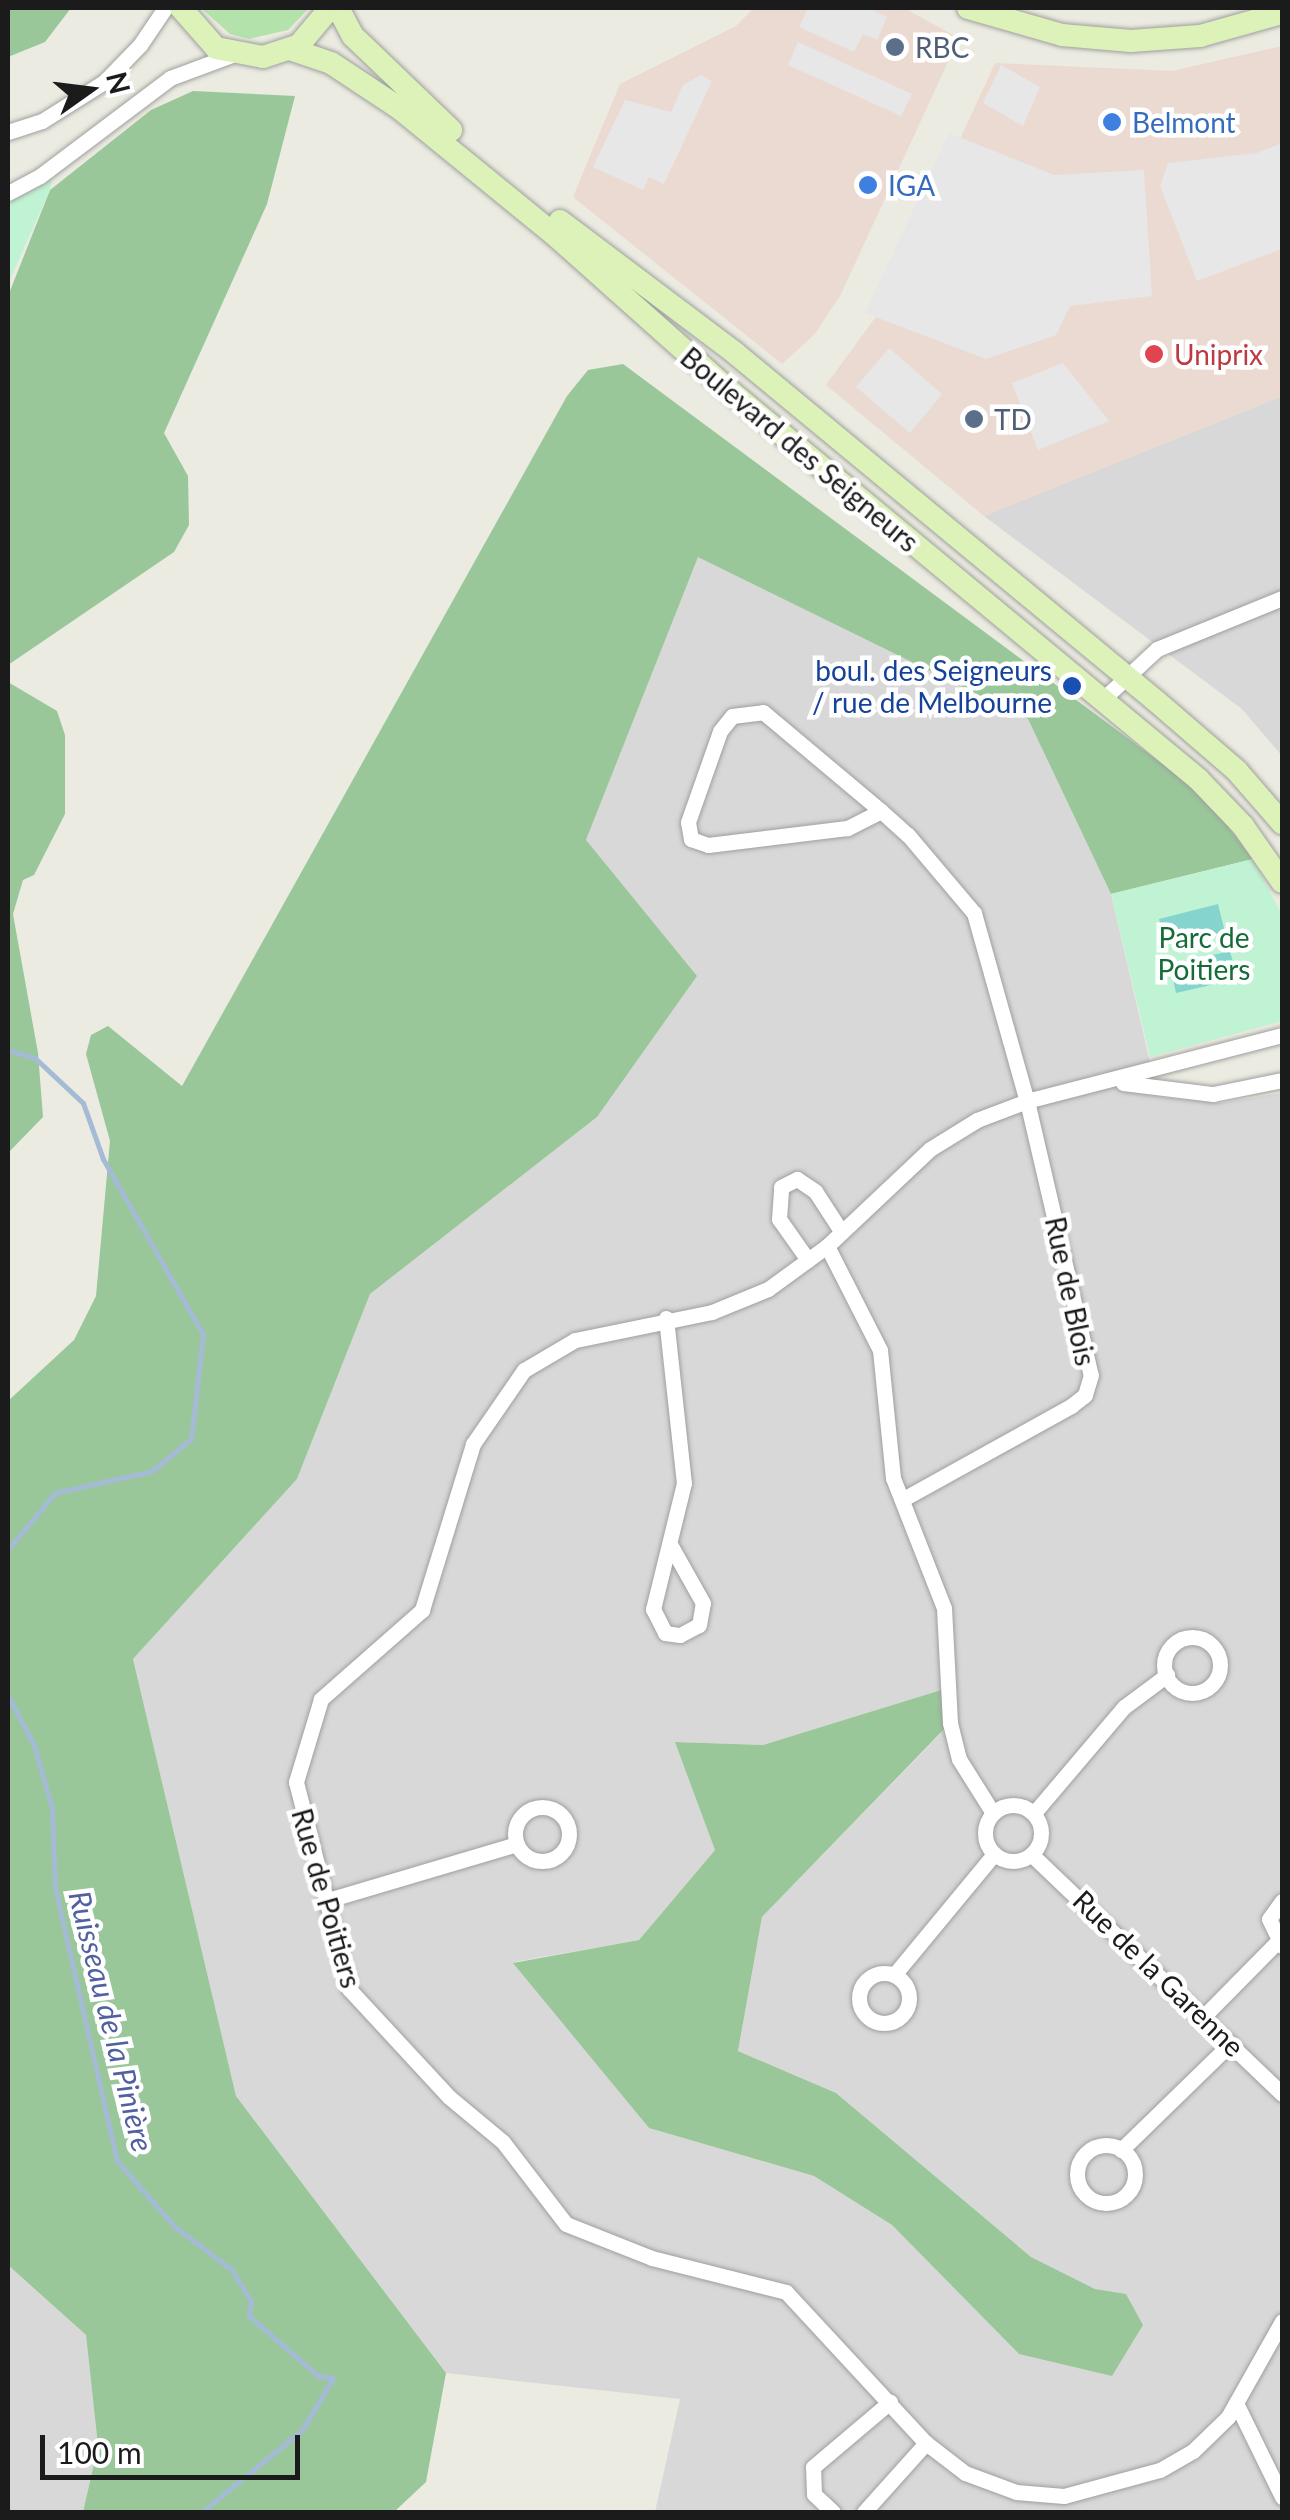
<!DOCTYPE html>
<html>
<head>
<meta charset="utf-8">
<style>
	body { margin:0 }
	#map { position:relative; width:1290px; height:2520px; overflow:hidden; background:#ebebe1; font-family:Lato,sans-serif }
	div>[style] { position:absolute }
	[style*='--x'] { left:calc(var(--x)*1px); top:calc(var(--y)*1px); width:calc(var(--w)*1px); rotate:calc(var(--a)*1deg) }
	.residential>* { inset:0; background:#d9d8d8 }
	.commercial>* { inset:0; background:#ebdad1 }
	.grass>* { inset:0; background:#b4e2ab }
	.forest>* { inset:0; background:#99c79a }
	.park>* { inset:0; background:#c0f3d4 }
	.pitch>* { inset:0; background:#85d4ce }
	.parking>* { inset:0; background:#e7e7e7 }
	.stream>* { height:5px; margin:-2.5px; padding:0 2.5px; transform-origin:2.5px; border-radius:2.5px; background:#a5bbd5 }
	.roads { filter:drop-shadow(0 0 2px #9f9f9f) drop-shadow(0 0 2px #9f9f9f) }
	.street>* { height:15px; margin:-7.5px; padding:0 7.5px; transform-origin:7.5px; border-radius:7.5px; background:#fff }
	.street>.ring { margin:-7.5px; padding:0; box-sizing:content-box; background:none; border:15px solid #fff; border-radius:50% }
	.secondary>* { height:22px; margin:-11px; padding:0 11px; transform-origin:11px; border-radius:11px; background:#ddf2b8 }
	.dots>* { width:28px; height:28px; translate:-50% -50%; box-sizing:border-box; border:5px solid #fff; border-radius:50% }
	span { translate:-50% -50%; white-space:nowrap; text-align:center; line-height:1.15; -webkit-text-stroke:9px #fff; paint-order:stroke }
	.service-label { font-size:28px; color:#4e5e75 }
	.left { translate:0 -50%; text-align:left }
	.shop-label { font-size:28px; color:#366cbe }
	.health-label { font-size:28px; color:#be3a42 }
	.street-label { font-size:28px; color:#1b1b1b }
	.transit-label { font-size:28px; color:#164399 }
	.right { translate:-100% -50%; text-align:right }
	.park-label { font-size:28px; color:#156c38 }
	.water-label { font-size:30px; color:#5160a0; font-style:italic }
	.frame { position:absolute; inset:0; border:10px solid #1b1b1b; pointer-events:none }
	.north { position:absolute; left:40px; top:40px; width:100px; height:100px; -webkit-text-stroke:8px #fff; paint-order:stroke; rotate:76deg; font-size:28px; font-weight:700; line-height:40px; text-align:center; color:#1b1b1b }
	.north::after { content:''; display:block; margin:auto; width:35px; height:45px; background:#1b1b1b; clip-path:polygon(50% 0,100% 100%,50% 72%,0 100%) }
	.scale { position:absolute; left:40px; top:2435px; width:260px; height:45px; box-sizing:border-box; border:5px solid #1b1b1b; border-top:0; padding-left:12px; font-size:30px; line-height:35px; white-space:nowrap; color:#1b1b1b; -webkit-text-stroke:8px #fff; paint-order:stroke }
</style>
</head>
<body>
<div id="map">
	<div class="residential">
		<i style="clip-path:polygon(1282px 396px,1282px 756px,1242px 709px,984px 516px)"></i>
		<i style="clip-path:polygon(evenodd,698px 556px,1028px 719px,1111px 894px,1158px 1097px,1219px 1103px,1282px 1093px,1282px 2512px,655px 2512px,680px 2399px,446px 2373px,236px 2096px,133px 1659px,297px 1479px,370px 1294px,597px 1117px,586px 840px,698px 556px,948px 1689px,950px 1724px,762px 1917px,738px 2051px,836px 2093px,1031px 2257px,1095px 2289px,1126px 2295px,1019px 2354px,892px 2225px,814px 2176px,649px 2128px,514px 1962px,639px 1940px,715px 1850px,676px 1742px,763px 1745px,948px 1689px)"></i>
		<i style="clip-path:polygon(8px 2265px,86px 2335px,98px 2446px,83px 2512px,8px 2512px)"></i>
	</div>
	<div class="commercial">
		<i style="clip-path:polygon(754px 8px,904px 8px,959px 38px,841px 294px,815px 334px,782px 364px,573px 197px,620px 84px,736px 26px)"></i>
		<i style="clip-path:polygon(1282px 46px,1282px 396px,984px 516px,826px 385px,883px 307px,995px 63px,1172px 71px)"></i>
	</div>
	<div class="grass">
		<i style="clip-path:polygon(201px 8px,309px 8px,288px 30px,249px 39px,230px 34px)"></i>
	</div>
	<div class="forest">
		<i style="clip-path:polygon(8px 8px,71px 8px,45px 42px,8px 57px)"></i>
		<i style="clip-path:polygon(193px 91px,295px 96px,267px 204px,164px 433px,188px 476px,189px 525px,174px 552px,8px 665px,8px 296px,50px 190px,151px 110px)"></i>
		<i style="clip-path:polygon(623px 364px,1203px 794px,1253px 859px,1111px 894px,1028px 719px,698px 557px,586px 840px,697px 976px,597px 1117px,370px 1294px,297px 1479px,133px 1659px,236px 2096px,446px 2373px,426px 2482px,394px 2512px,83px 2512px,98px 2446px,86px 2335px,8px 2265px,8px 1401px,74px 1340px,96px 1296px,110px 1141px,86px 1054px,91px 1035px,108px 1026px,182px 1086px,567px 396px,588px 370px)"></i>
		<i style="clip-path:polygon(8px 682px,57px 711px,65px 735px,65px 814px,34px 875px,23px 880px,13px 914px,38px 1053px,43px 1117px,8px 1153px)"></i>
		<i style="clip-path:polygon(948px 1688px,950px 1723px,762px 1917px,738px 2051px,836px 2093px,1031px 2257px,1095px 2289px,1126px 2294px,1143px 2325px,1112px 2376px,1019px 2354px,892px 2225px,814px 2176px,649px 2128px,513px 1963px,639px 1940px,715px 1850px,675px 1742px,763px 1745px)"></i>
	</div>
	<div class="park">
		<i style="clip-path:polygon(52px 179px,50px 190px,8px 284px,8px 202px)"></i>
		<i style="clip-path:polygon(1253px 859px,1282px 915px,1282px 1021px,1150px 1057px,1111px 894px)"></i>
	</div>
	<div class="pitch">
		<i style="clip-path:polygon(1218px 904px,1225px 932px,1165px 946px,1159px 919px)"></i>
		<i style="clip-path:polygon(1230px 951px,1237px 979px,1176px 993px,1170px 965px)"></i>
	</div>
	<div class="parking">
		<i style="clip-path:polygon(808px 8px,868px 8px,887px 17px,877px 40px,863px 34px,854px 52px,799px 27px)"></i>
		<i style="clip-path:polygon(798px 42px,912px 94px,901px 116px,788px 65px)"></i>
		<i style="clip-path:polygon(1001px 65px,1040px 87px,1023px 126px,983px 103px)"></i>
		<i style="clip-path:polygon(701px 75px,712px 81px,664px 184px,649px 177px,643px 190px,593px 167px,625px 100px,671px 112px,683px 85px)"></i>
		<i style="clip-path:polygon(949px 133px,1054px 175px,1144px 170px,1152px 296px,1070px 306px,1056px 335px,986px 359px,865px 313px)"></i>
		<i style="clip-path:polygon(1282px 143px,1282px 249px,1197px 281px,1160px 186px,1168px 163px,1257px 153px)"></i>
		<i style="clip-path:polygon(889px 348px,942px 394px,910px 433px,856px 387px)"></i>
		<i style="clip-path:polygon(1063px 363px,1109px 421px,1038px 450px,1012px 383px)"></i>
	</div>
	<div class="stream">
		<i style="--x:8;--y:1050;--w:28;--a:17"></i>
		<i style="--x:35;--y:1058;--w:66;--a:43.2"></i>
		<i style="--x:83;--y:1103;--w:59;--a:70.3"></i>
		<i style="--x:103;--y:1159;--w:202;--a:60.3"></i>
		<i style="--x:203;--y:1334;--w:106;--a:96.5"></i>
		<i style="--x:191;--y:1439;--w:50;--a:140.6"></i>
		<i style="--x:152;--y:1471;--w:99;--a:167.2"></i>
		<i style="--x:55;--y:1493;--w:73;--a:130"></i>
		<i style="--x:8;--y:1696;--w:55;--a:62"></i>
		<i style="--x:34;--y:1745;--w:66;--a:74.1"></i>
		<i style="--x:52;--y:1808;--w:80;--a:87.9"></i>
		<i style="--x:55;--y:1888;--w:280;--a:77.2"></i>
		<i style="--x:117;--y:2161;--w:88;--a:48.7"></i>
		<i style="--x:175;--y:2227;--w:70;--a:36.9"></i>
		<i style="--x:231;--y:2269;--w:38;--a:58"></i>
		<i style="--x:251;--y:2301;--w:15;--a:98"></i>
		<i style="--x:249;--y:2316;--w:91;--a:41"></i>
		<i style="--x:318;--y:2376;--w:15;--a:8"></i>
		<i style="--x:333;--y:2378;--w:59;--a:120.5"></i>
		<i style="--x:303;--y:2429;--w:131;--a:140.6"></i>
	</div>
	<div class="roads">
		<div class="street">
			<i style="--x:8;--y:132;--w:36;--a:-18"></i>
			<i style="--x:42;--y:121;--w:73;--a:-32.2"></i>
			<i style="--x:104;--y:82;--w:52;--a:-45.8"></i>
			<i style="--x:140;--y:45;--w:45;--a:-56"></i>
			<i style="--x:8;--y:193;--w:36;--a:-28"></i>
			<i style="--x:40;--y:176;--w:163;--a:-37"></i>
			<i style="--x:170;--y:78;--w:66;--a:-20.4"></i>
			<i style="--x:1103;--y:699;--w:74;--a:-42.8"></i>
			<i style="--x:1157;--y:649;--w:135;--a:-22.2"></i>
			<i style="--x:881;--y:811;--w:38;--a:153"></i>
			<i style="--x:847;--y:828;--w:140;--a:173"></i>
			<i style="--x:708;--y:845;--w:18;--a:-161"></i>
			<i style="--x:691;--y:839;--w:17;--a:-100"></i>
			<i style="--x:688;--y:822;--w:96;--a:-70.6"></i>
			<i style="--x:720;--y:731;--w:19;--a:-51"></i>
			<i style="--x:732;--y:716;--w:31;--a:-7"></i>
			<i style="--x:763;--y:712;--w:154;--a:40"></i>
			<i style="--x:881;--y:811;--w:36;--a:42"></i>
			<i style="--x:908;--y:835;--w:102;--a:49.8"></i>
			<i style="--x:974;--y:913;--w:195;--a:74.3"></i>
			<i style="--x:1027;--y:1101;--w:281;--a:76.9"></i>
			<i style="--x:1091;--y:1375;--w:21;--a:107"></i>
			<i style="--x:1085;--y:1395;--w:18;--a:142"></i>
			<i style="--x:1071;--y:1406;--w:190;--a:151"></i>
			<i style="--x:1282;--y:1035;--w:263;--a:165.5"></i>
			<i style="--x:1027;--y:1101;--w:53;--a:159.2"></i>
			<i style="--x:977;--y:1120;--w:55;--a:148.3"></i>
			<i style="--x:930;--y:1149;--w:141;--a:136.7"></i>
			<i style="--x:827;--y:1246;--w:73;--a:143.9"></i>
			<i style="--x:768;--y:1289;--w:61;--a:157.7"></i>
			<i style="--x:712;--y:1312;--w:140;--a:168.4"></i>
			<i style="--x:575;--y:1340;--w:59;--a:149.5"></i>
			<i style="--x:524;--y:1370;--w:90;--a:124.6"></i>
			<i style="--x:473;--y:1444;--w:174;--a:107.1"></i>
			<i style="--x:422;--y:1610;--w:135;--a:138.6"></i>
			<i style="--x:321;--y:1699;--w:87;--a:106.8"></i>
			<i style="--x:296;--y:1782;--w:214;--a:75.6"></i>
			<i style="--x:349;--y:1989;--w:147;--a:47.2"></i>
			<i style="--x:449;--y:2097;--w:70;--a:39.8"></i>
			<i style="--x:503;--y:2142;--w:103;--a:52.5"></i>
			<i style="--x:566;--y:2224;--w:92;--a:21.6"></i>
			<i style="--x:652;--y:2258;--w:138;--a:14.2"></i>
			<i style="--x:786;--y:2292;--w:206;--a:47.2"></i>
			<i style="--x:926;--y:2443;--w:49;--a:37.6"></i>
			<i style="--x:965;--y:2473;--w:54;--a:20.4"></i>
			<i style="--x:1016;--y:2492;--w:48;--a:4.8"></i>
			<i style="--x:1064;--y:2496;--w:99;--a:-15.2"></i>
			<i style="--x:1160;--y:2470;--w:38;--a:-30"></i>
			<i style="--x:1193;--y:2451;--w:49;--a:-44.2"></i>
			<i style="--x:1228;--y:2417;--w:110;--a:-60.6"></i>
			<i style="--x:1123;--y:1083;--w:91;--a:7"></i>
			<i style="--x:1213;--y:1094;--w:70;--a:-11.5"></i>
			<i style="--x:827;--y:1246;--w:117;--a:63"></i>
			<i style="--x:880;--y:1350;--w:129;--a:84.2"></i>
			<i style="--x:893;--y:1478;--w:140;--a:68.6"></i>
			<i style="--x:944;--y:1608;--w:115;--a:87"></i>
			<i style="--x:950;--y:1723;--w:37;--a:76"></i>
			<i style="--x:959;--y:1759;--w:64;--a:57.8"></i>
			<i style="--x:808;--y:1260;--w:50;--a:-125.3"></i>
			<i style="--x:779;--y:1219;--w:32;--a:-86"></i>
			<i style="--x:781;--y:1187;--w:18;--a:-27"></i>
			<i style="--x:797;--y:1179;--w:22;--a:34"></i>
			<i style="--x:815;--y:1191;--w:48;--a:57"></i>
			<i style="--x:666;--y:1318;--w:166;--a:83.8"></i>
			<i style="--x:684;--y:1483;--w:130;--a:103.8"></i>
			<i style="--x:653;--y:1609;--w:27;--a:63"></i>
			<i style="--x:665;--y:1633;--w:15;--a:8"></i>
			<i style="--x:680;--y:1635;--w:21;--a:-28"></i>
			<i style="--x:699;--y:1625;--w:22;--a:-80"></i>
			<i style="--x:703;--y:1603;--w:65;--a:-119.3"></i>
			<i class="ring" style="left:1164px;top:1637px;width:41px;height:41px"></i>
			<i class="ring" style="left:985px;top:1805px;width:41px;height:41px"></i>
			<i class="ring" style="left:515px;top:1807px;width:39px;height:39px"></i>
			<i style="--x:1034;--y:1813;--w:139;--a:-49.7"></i>
			<i style="--x:1124;--y:1707;--w:54;--a:-36.7"></i>
			<i style="--x:1032;--y:1855;--w:346;--a:43.7"></i>
			<i style="--x:328;--y:1900;--w:197;--a:-16.5"></i>
			<i style="--x:1282;--y:1901;--w:22;--a:126"></i>
			<i style="--x:1269;--y:1919;--w:30;--a:64"></i>
			<i class="ring" style="left:859px;top:1973px;width:35px;height:35px"></i>
			<i style="--x:894;--y:1975;--w:157;--a:-50.4"></i>
			<i style="--x:1204;--y:2016;--w:104;--a:-45.4"></i>
			<i class="ring" style="left:1077px;top:2145px;width:43px;height:43px"></i>
			<i style="--x:1121;--y:2150;--w:153;--a:-44.2"></i>
			<i style="--x:1236;--y:2403;--w:105;--a:63.9"></i>
			<i style="--x:833;--y:2512;--w:26;--a:-137"></i>
			<i style="--x:814;--y:2494;--w:27;--a:-92"></i>
			<i style="--x:813;--y:2467;--w:101;--a:-40.2"></i>
			<i style="--x:864;--y:2512;--w:93;--a:-48.1"></i>
		</div>
		<div class="secondary">
			<i style="--x:181;--y:8;--w:53;--a:48.8"></i>
			<i style="--x:216;--y:48;--w:48;--a:10.8"></i>
			<i style="--x:263;--y:57;--w:38;--a:-18"></i>
			<i style="--x:299;--y:45;--w:48;--a:-50"></i>
			<i style="--x:338;--y:8;--w:32;--a:62"></i>
			<i style="--x:353;--y:36;--w:136;--a:43.8"></i>
			<i style="--x:968;--y:8;--w:98;--a:16"></i>
			<i style="--x:1062;--y:35;--w:69;--a:5"></i>
			<i style="--x:1131;--y:41;--w:69;--a:-4.1"></i>
			<i style="--x:1200;--y:36;--w:85;--a:-15.7"></i>
			<i style="--x:290;--y:49;--w:43;--a:18.9"></i>
			<i style="--x:331;--y:63;--w:82;--a:33.5"></i>
			<i style="--x:399;--y:108;--w:203;--a:39.2"></i>
			<i style="--x:556;--y:236;--w:234;--a:41.7"></i>
			<i style="--x:731;--y:392;--w:607;--a:39.65"></i>
			<i style="--x:1198;--y:779;--w:65;--a:46.2"></i>
			<i style="--x:1243;--y:826;--w:68;--a:55.1"></i>
			<i style="--x:560;--y:221;--w:219;--a:37"></i>
			<i style="--x:735;--y:353;--w:546;--a:39.58"></i>
			<i style="--x:1156;--y:701;--w:107;--a:40.8"></i>
			<i style="--x:1237;--y:771;--w:69;--a:49.1"></i>
		</div>
	</div>
	<div class="dots">
		<i style="left:895px;top:47px;background:#5c6f8a"></i>
		<i style="left:1112px;top:122px;background:#3f7fe0"></i>
		<i style="left:868px;top:185px;background:#3f7fe0"></i>
		<i style="left:1154px;top:354px;background:#e0444e"></i>
		<i style="left:974px;top:419px;background:#5c6f8a"></i>
		<i style="left:1072px;top:686px;background:#1a4fb4"></i>
	</div>
	<div class="service-label">
		<span class="left" style="left:915px;top:47px">RBC</span>
		<span class="left" style="left:994px;top:419px">TD</span>
	</div>
	<div class="shop-label">
		<span class="left" style="left:1132px;top:122px">Belmont</span>
		<span class="left" style="left:888px;top:185px">IGA</span>
	</div>
	<div class="health-label">
		<span class="left" style="left:1174px;top:354px">Uniprix</span>
	</div>
	<div class="street-label">
		<span style="left:800px;top:449px;rotate:40deg">Boulevard des Seigneurs</span>
		<span style="left:1071px;top:1291px;rotate:78deg">Rue de Blois</span>
		<span style="left:327px;top:1898px;rotate:74deg">Rue de Poitiers</span>
		<span style="left:1159px;top:1973px;rotate:44deg">Rue de la Garenne</span>
	</div>
	<div class="transit-label">
		<span class="right" style="left:1052px;top:686px">boul. des Seigneurs<br>/ rue de Melbourne</span>
	</div>
	<div class="park-label">
		<span style="left:1204px;top:953px">Parc de<br>Poitiers</span>
	</div>
	<div class="water-label">
		<span style="left:112px;top:2021px;rotate:76deg">Ruisseau de la Pinière</span>
	</div>
	<div class="frame"></div>
	<div class="north">N</div>
	<div class="scale">100 m</div>
</div>
</body>
</html>
